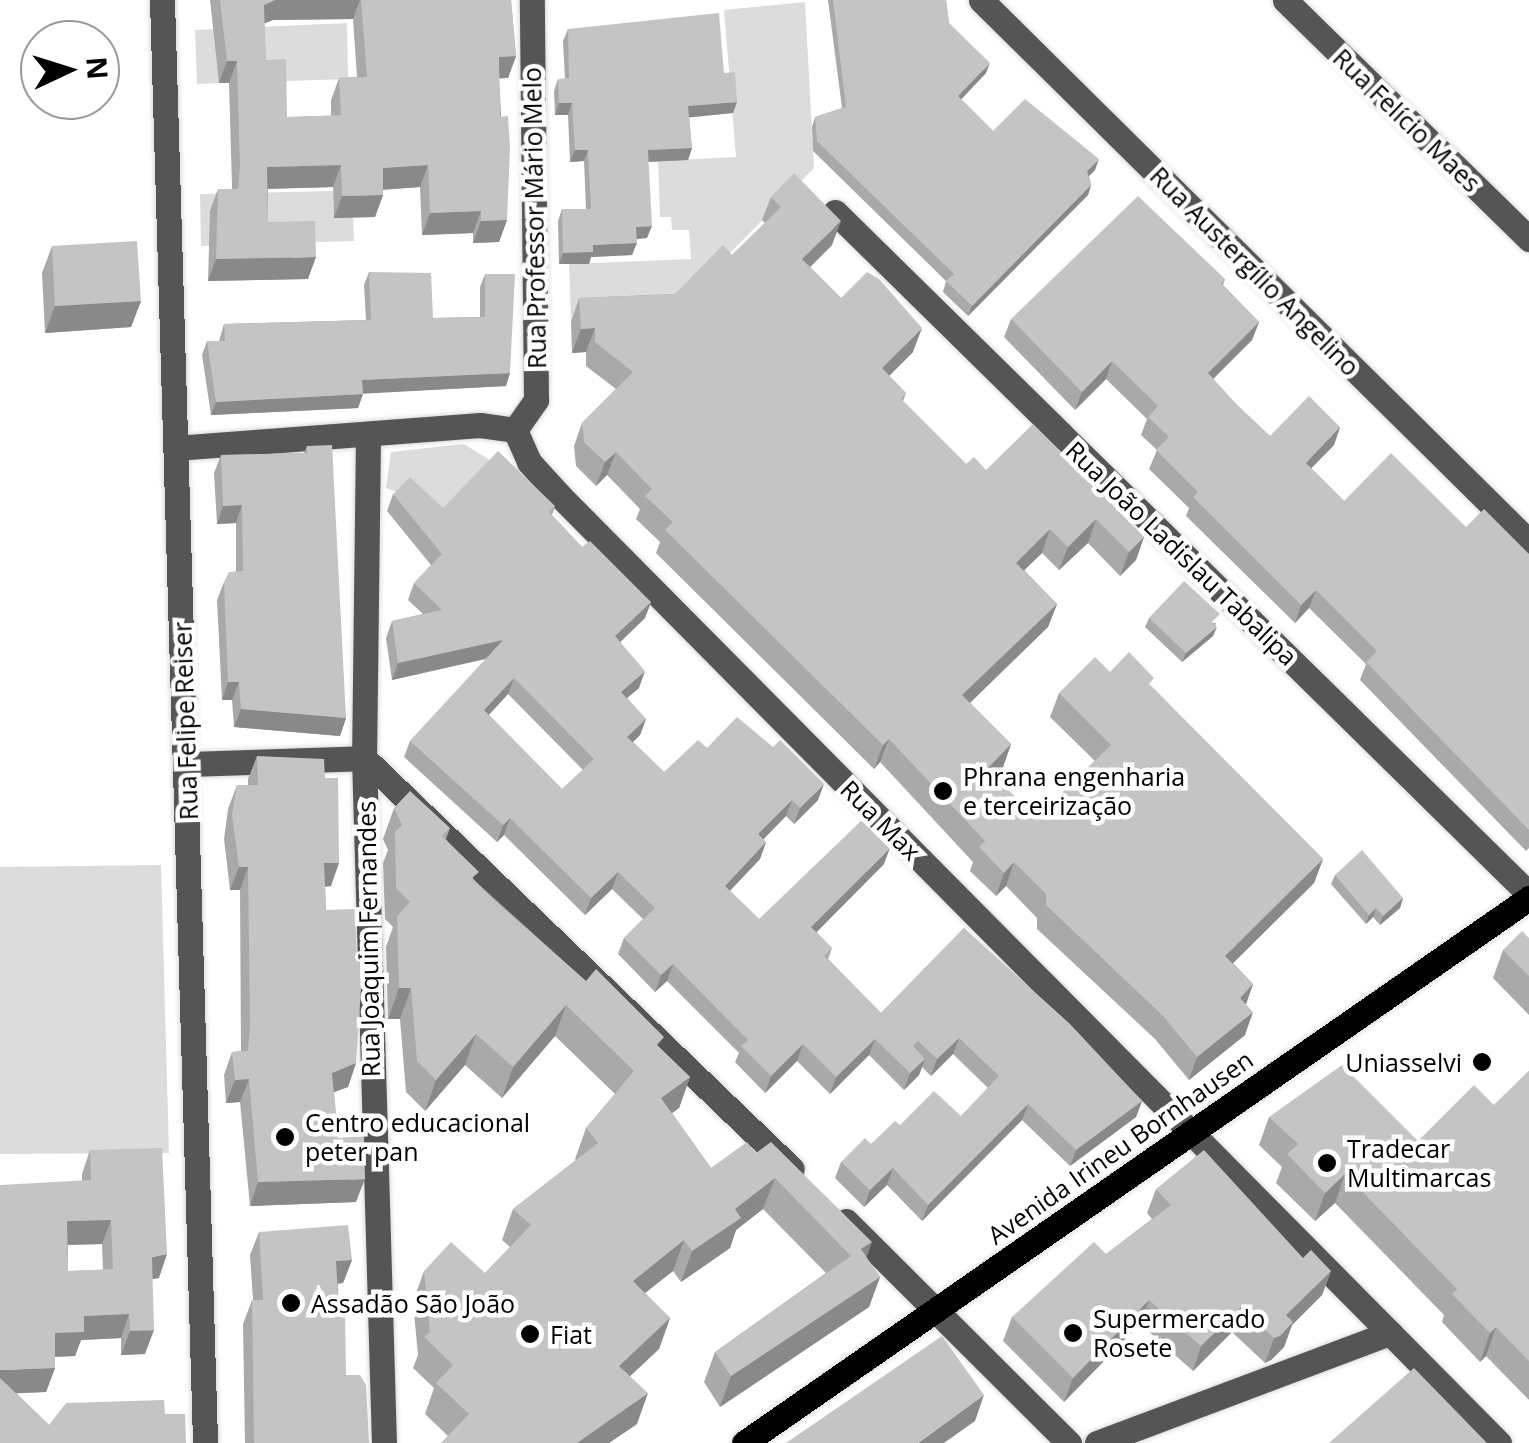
<!DOCTYPE html>
<html>
<head>
<meta charset="utf-8">
<style>
	body { margin:0 }
	#map { position:relative; width:1529px; height:1443px; overflow:hidden; background:#fff; font-family:"Open Sans",sans-serif }
	div>[style] { position:absolute }
	[style*='--x'] { left:calc(var(--x)*1px); top:calc(var(--y)*1px); width:calc(var(--w)*1px); rotate:calc(var(--a)*1deg) }
	.green>* { inset:0; background:#dcdcdc }
	.roads { filter:drop-shadow(0 0 2px #dbdbdb) drop-shadow(0 0 2px #dbdbdb) }
	.minor>* { height:25px; margin:-12.5px; padding:0 12.5px; transform-origin:12.5px; border-radius:12.5px; background:#555 }
	.major>* { height:25px; margin:-12.5px; padding:0 12.5px; transform-origin:12.5px; border-radius:12.5px; background:#000 }
	.wall>* { inset:0; background:#a9a9a9 }
	.shaded-wall>* { inset:0; background:#898989 }
	.building>* { inset:0; background:#c4c4c4 }
	.dots>* { width:28px; height:28px; translate:-50% -50%; box-sizing:border-box; border:5px solid #fff; border-radius:50% }
	span { translate:-50% -50%; white-space:nowrap; text-align:center; line-height:1.15; -webkit-text-stroke:9px #fff; paint-order:stroke }
	.street-label { font-size:25px; color:#000 }
	.poi-label { font-size:25px; color:#000 }
	.left { translate:0 -50%; text-align:left }
	.right { translate:-100% -50%; text-align:right }
	.north { position:absolute; left:20px; top:20px; width:100px; height:100px; box-sizing:border-box; background:#fff; border:2px solid #999; border-radius:50%; rotate:86deg; font-size:28px; font-weight:700; line-height:40px; text-align:center; color:#000 }
	.north::after { content:''; display:block; margin:auto; width:35px; height:45px; background:#000; clip-path:polygon(50% 0,100% 100%,50% 72%,0 100%) }
</style>
</head>
<body>
<div id="map">
	<div class="green">
		<i style="clip-path:polygon(805px 2px,814px 168px,646px 338px,571px 322px,569px 264px,691px 259px,689px 230px,672px 230px,671px 217px,660px 217px,658px 161px,736px 157px,724px 10px)"></i>
		<i style="clip-path:polygon(347px 23px,348px 79px,258px 82px,219px 55px,219px 83px,197px 84px,195px 30px)"></i>
		<i style="clip-path:polygon(333px 191px,334px 217px,353px 217px,354px 241px,201px 246px,200px 194px)"></i>
		<i style="clip-path:polygon(464px 444px,496px 464px,449px 511px,386px 488px,391px 452px)"></i>
		<i style="clip-path:polygon(161px 865px,169px 1153px,0 1154px,0 867px)"></i>
	</div>
	<div class="roads">
		<div class="minor">
			<i style="--x:162;--y:0;--w:1444;--a:88.29"></i>
			<i style="--x:981;--y:0;--w:771;--a:44.68"></i>
			<i style="--x:1285;--y:0;--w:342;--a:44.4"></i>
			<i style="--x:835;--y:212;--w:973;--a:44.5"></i>
			<i style="--x:515;--y:430;--w:37;--a:-55"></i>
			<i style="--x:536;--y:400;--w:400;--a:-90.6"></i>
			<i style="--x:368;--y:436;--w:322;--a:90.7"></i>
			<i style="--x:364;--y:758;--w:685;--a:88.33"></i>
			<i style="--x:175;--y:448;--w:306;--a:-4.3"></i>
			<i style="--x:480;--y:425;--w:35;--a:8"></i>
			<i style="--x:515;--y:430;--w:35;--a:66"></i>
			<i style="--x:529;--y:462;--w:45;--a:47.7"></i>
			<i style="--x:559;--y:495;--w:1335;--a:45.24"></i>
			<i style="--x:187;--y:764;--w:177;--a:-1.9"></i>
			<i style="--x:364;--y:758;--w:593;--a:43.84"></i>
			<i style="--x:846;--y:1221;--w:315;--a:44.9"></i>
			<i style="--x:1097;--y:1443;--w:313;--a:-20.6"></i>
		</div>
		<div class="major">
			<i style="--x:744;--y:1443;--w:956;--a:-34.77"></i>
		</div>
	</div>
	<div class="wall">
		<i style="clip-path:polygon(evenodd,210px 0,511px 0,516px 56px,508px 78px,499px 78px,507px 220px,499px 242px,473px 243px,473px 233px,422px 235px,420px 187px,383px 190px,383px 195px,375px 217px,334px 218px,333px 187px,268px 189px,268px 222px,308px 279px,208px 281px,210px 211px,218px 189px,232px 189px,232px 187px,229px 83px,219px 83px,210px 0,353px 19px,357px 77px,339px 78px,331px 100px,331px 116px,287px 117px,266px 60px,264px 23px,273px 20px,353px 19px)"></i>
		<i style="clip-path:polygon(828px 0,946px 0,949px 23px,986px 73px,961px 99px,993px 131px,1095px 170px,1089px 176px,1091px 185px,1088px 195px,968px 316px,943px 292px,946px 281px,813px 151px,812px 127px,815px 117px,842px 108px)"></i>
		<i style="clip-path:polygon(568px 29px,724px 73px,733px 113px,689px 117px,692px 148px,688px 160px,648px 162px,647px 238px,637px 239px,632px 255px,591px 257px,589px 264px,559px 264px,558px 221px,562px 209px,586px 209px,584px 161px,570px 162px,568px 115px,555px 115px,554px 91px,558px 79px,565px 79px,563px 41px)"></i>
		<i style="clip-path:polygon(771px 197px,832px 245px,810px 267px,841px 298px,913px 352px,889px 376px,906px 393px,903px 401px,966px 464px,986px 470px,1144px 537px,1136px 560px,1120px 576px,1088px 543px,1059px 570px,1042px 553px,1024px 570px,1057px 604px,1048px 627px,970px 703px,1011px 744px,1003px 767px,994px 776px,1036px 818px,1095px 761px,1050px 717px,1059px 693px,1110px 672px,1151px 686px,1323px 859px,1314px 883px,1233px 963px,1253px 984px,1246px 1004px,1245px 1035px,1189px 1080px,1155px 1039px,1037px 929px,1037px 918px,1006px 886px,996px 896px,970px 871px,973px 862px,880px 762px,874px 769px,656px 553px,660px 542px,636px 519px,640px 509px,607px 475px,596px 486px,576px 466px,574px 446px,582px 423px,616px 389px,586px 366px,586px 352px,572px 353px,571px 322px,579px 298px,675px 294px,732px 255px,765px 223px,762px 220px)"></i>
		<i style="clip-path:polygon(52px 246px,141px 301px,131px 327px,45px 333px,42px 273px)"></i>
		<i style="clip-path:polygon(369px 272px,433px 318px,480px 317px,480px 287px,485px 274px,506px 386px,363px 393px,358px 408px,211px 415px,202px 355px,207px 341px,219px 341px,224px 324px,366px 320px,364px 285px)"></i>
		<i style="clip-path:polygon(1225px 279px,1223px 285px,1259px 322px,1252px 340px,1213px 379px,1237px 405px,1270px 436px,1340px 427px,1334px 445px,1311px 468px,1344px 501px,1466px 527px,1529px 554px,1529px 848px,1526px 851px,1360px 680px,1366px 664px,1309px 608px,1295px 623px,1186px 516px,1189px 508px,1149px 469px,1157px 450px,1141px 435px,1147px 419px,1106px 379px,1075px 410px,1004px 337px,1011px 319px)"></i>
		<i style="clip-path:polygon(307px 446px,346px 718px,340px 736px,234px 727px,232px 700px,222px 700px,217px 600px,224px 582px,236px 571px,236px 523px,217px 524px,214px 473px,221px 455px,304px 453px)"></i>
		<i style="clip-path:polygon(evenodd,393px 494px,443px 508px,555px 506px,552px 515px,582px 547px,651px 602px,645px 618px,620px 642px,639px 688px,627px 698px,646px 719px,640px 735px,633px 742px,664px 772px,707px 748px,818px 800px,794px 824px,786px 816px,763px 839px,766px 842px,760px 859px,730px 891px,759px 919px,884px 864px,816px 932px,832px 948px,828px 959px,881px 1013px,964px 928px,1142px 1101px,1136px 1117px,1070px 1166px,1022px 1120px,922px 1221px,887px 1185px,864px 1207px,835px 1178px,841px 1162px,871px 1144px,900px 1125px,961px 1116px,988px 1088px,953px 1054px,931px 1076px,922px 1067px,919px 1075px,904px 1090px,869px 1055px,830px 1094px,797px 1061px,765px 1093px,735px 1062px,739px 1053px,667px 981px,655px 992px,618px 954px,624px 938px,643px 919px,612px 889px,585px 915px,504px 835px,497px 842px,404px 757px,410px 741px,486px 659px,392px 680px,386px 638px,392px 621px,423px 614px,408px 600px,414px 583px,431px 565px,387px 511px,393px 494px,508px 694px,583px 770px,562px 789px,489px 715px,508px 694px)"></i>
		<i style="clip-path:polygon(1149px 618px,1216px 623px,1213px 636px,1182px 662px,1145px 627px)"></i>
		<i style="clip-path:polygon(257px 756px,331px 886px,325px 887px,326px 910px,356px 1063px,348px 1087px,334px 1092px,338px 1138px,356px 1202px,250px 1206px,240px 1102px,226px 1103px,224px 1075px,232px 1052px,241px 1051px,240px 890px,230px 890px,224px 839px,228px 809px,237px 785px,248px 785px,248px 779px)"></i>
		<i style="clip-path:polygon(394px 808px,450px 828px,446px 839px,475px 881px,660px 1048px,690px 1077px,679px 1108px,672px 1113px,711px 1168px,756px 1153px,866px 1257px,880px 1277px,869px 1307px,720px 1407px,704px 1382px,715px 1352px,826px 1273px,763px 1209px,736px 1230px,730px 1248px,681px 1282px,673px 1271px,645px 1293px,670px 1318px,659px 1349px,630px 1376px,637px 1424px,609px 1443px,441px 1443px,448px 1436px,425px 1414px,434px 1388px,413px 1368px,418px 1355px,413px 1302px,424px 1271px,485px 1273px,510px 1247px,502px 1240px,513px 1209px,576px 1160px,575px 1159px,586px 1128px,615px 1094px,555px 1036px,502px 1098px,465px 1065px,425px 1111px,406px 1092px,400px 1019px,388px 1019px,386px 947px,393px 927px,385px 919px,383px 863px,388px 850px,383px 839px)"></i>
		<i style="clip-path:polygon(1335px 875px,1403px 898px,1400px 908px,1380px 925px,1373px 917px,1366px 924px,1331px 884px)"></i>
		<i style="clip-path:polygon(1529px 938px,1529px 1015px,1493px 978px,1503px 950px)"></i>
		<i style="clip-path:polygon(1529px 1071px,1529px 1400px,1486px 1356px,1480px 1362px,1442px 1322px,1444px 1315px,1335px 1203px,1315px 1221px,1276px 1183px,1282px 1167px,1259px 1145px,1269px 1117px,1418px 1141px,1494px 1105px)"></i>
		<i style="clip-path:polygon(evenodd,90px 1150px,159px 1278px,152px 1279px,145px 1354px,121px 1355px,121px 1338px,81px 1340px,75px 1356px,55px 1357px,55px 1368px,46px 1392px,16px 1393px,49px 1425px,165px 1414px,0 1443px,82px 1181px,82px 1174px,90px 1150px,102px 1244px,103px 1270px,68px 1271px,68px 1245px,102px 1244px)"></i>
		<i style="clip-path:polygon(1156px 1189px,1331px 1271px,1322px 1295px,1292px 1325px,1284px 1347px,1271px 1360px,1265px 1363px,1232px 1332px,1193px 1371px,1140px 1324px,1064px 1402px,1003px 1341px,1012px 1317px,1106px 1254px,1152px 1219px,1147px 1213px)"></i>
		<i style="clip-path:polygon(259px 1232px,352px 1260px,343px 1283px,338px 1284px,339px 1314px,346px 1375px,369px 1443px,245px 1443px,243px 1324px,252px 1300px,253px 1300px,250px 1255px)"></i>
	</div>
	<div class="shaded-wall">
		<i style="clip-path:polygon(275px 0,360px 0,353px 19px,273px 20px,256px 27px,264px 5px)"></i>
		<i style="clip-path:polygon(516px 56px,508px 78px,491px 79px,499px 57px)"></i>
		<i style="clip-path:polygon(227px 61px,237px 61px,229px 83px,219px 83px)"></i>
		<i style="clip-path:polygon(990px 63px,986px 73px,954px 107px,958px 96px)"></i>
		<i style="clip-path:polygon(737px 102px,733px 113px,684px 118px,688px 106px)"></i>
		<i style="clip-path:polygon(559px 103px,572px 103px,568px 115px,555px 115px)"></i>
		<i style="clip-path:polygon(692px 148px,688px 160px,643px 162px,648px 150px)"></i>
		<i style="clip-path:polygon(575px 150px,588px 150px,584px 161px,570px 162px)"></i>
		<i style="clip-path:polygon(1099px 159px,1095px 170px,1083px 182px,1087px 171px)"></i>
		<i style="clip-path:polygon(341px 165px,333px 187px,259px 189px,267px 167px)"></i>
		<i style="clip-path:polygon(428px 165px,420px 187px,375px 190px,383px 168px)"></i>
		<i style="clip-path:polygon(1091px 185px,1088px 195px,968px 316px,972px 306px)"></i>
		<i style="clip-path:polygon(383px 195px,375px 217px,334px 218px,342px 196px)"></i>
		<i style="clip-path:polygon(481px 211px,473px 233px,422px 235px,430px 213px)"></i>
		<i style="clip-path:polygon(507px 220px,499px 242px,473px 243px,481px 221px)"></i>
		<i style="clip-path:polygon(841px 221px,832px 245px,794px 283px,802px 259px)"></i>
		<i style="clip-path:polygon(652px 226px,647px 238px,632px 239px,636px 227px)"></i>
		<i style="clip-path:polygon(637px 243px,632px 255px,591px 257px,589px 264px,559px 264px,563px 253px,593px 245px)"></i>
		<i style="clip-path:polygon(316px 257px,308px 279px,208px 281px,216px 259px)"></i>
		<i style="clip-path:polygon(141px 301px,131px 327px,45px 333px,55px 306px)"></i>
		<i style="clip-path:polygon(1259px 322px,1252px 340px,1201px 391px,1208px 373px)"></i>
		<i style="clip-path:polygon(595px 328px,586px 352px,572px 353px,581px 329px)"></i>
		<i style="clip-path:polygon(922px 328px,913px 352px,873px 392px,882px 368px)"></i>
		<i style="clip-path:polygon(1112px 361px,1106px 379px,1075px 410px,1082px 392px)"></i>
		<i style="clip-path:polygon(510px 373px,506px 386px,358px 394px,362px 380px)"></i>
		<i style="clip-path:polygon(363px 394px,358px 408px,211px 415px,216px 402px)"></i>
		<i style="clip-path:polygon(1340px 427px,1334px 445px,1299px 481px,1306px 463px)"></i>
		<i style="clip-path:polygon(616px 452px,607px 475px,596px 486px,605px 462px)"></i>
		<i style="clip-path:polygon(242px 505px,236px 523px,217px 524px,223px 506px)"></i>
		<i style="clip-path:polygon(1096px 519px,1088px 543px,1059px 570px,1068px 547px)"></i>
		<i style="clip-path:polygon(1050px 529px,1042px 553px,1008px 586px,1016px 563px)"></i>
		<i style="clip-path:polygon(1144px 537px,1136px 560px,1120px 576px,1129px 552px)"></i>
		<i style="clip-path:polygon(1316px 590px,1309px 608px,1295px 623px,1301px 605px)"></i>
		<i style="clip-path:polygon(651px 602px,645px 618px,609px 653px,615px 636px)"></i>
		<i style="clip-path:polygon(1057px 604px,1048px 627px,953px 719px,962px 695px)"></i>
		<i style="clip-path:polygon(1217px 627px,1213px 636px,1182px 662px,1186px 653px)"></i>
		<i style="clip-path:polygon(503px 640px,497px 656px,392px 680px,398px 663px)"></i>
		<i style="clip-path:polygon(645px 671px,639px 688px,615px 708px,621px 692px)"></i>
		<i style="clip-path:polygon(514px 678px,508px 694px,478px 726px,484px 710px)"></i>
		<i style="clip-path:polygon(228px 682px,239px 682px,232px 700px,222px 700px)"></i>
		<i style="clip-path:polygon(241px 709px,346px 718px,340px 736px,234px 727px)"></i>
		<i style="clip-path:polygon(646px 719px,640px 735px,621px 753px,627px 737px)"></i>
		<i style="clip-path:polygon(889px 739px,880px 762px,874px 769px,883px 745px)"></i>
		<i style="clip-path:polygon(1011px 744px,1003px 767px,978px 792px,987px 769px)"></i>
		<i style="clip-path:polygon(824px 784px,818px 800px,794px 824px,800px 808px)"></i>
		<i style="clip-path:polygon(792px 800px,786px 816px,752px 851px,758px 834px)"></i>
		<i style="clip-path:polygon(510px 818px,504px 835px,497px 842px,503px 825px)"></i>
		<i style="clip-path:polygon(766px 842px,760px 859px,719px 902px,725px 886px)"></i>
		<i style="clip-path:polygon(890px 848px,884px 864px,805px 944px,811px 927px)"></i>
		<i style="clip-path:polygon(1323px 859px,1314px 883px,1217px 979px,1225px 956px)"></i>
		<i style="clip-path:polygon(1014px 862px,1006px 886px,996px 896px,1004px 873px)"></i>
		<i style="clip-path:polygon(324px 863px,339px 863px,331px 886px,316px 887px)"></i>
		<i style="clip-path:polygon(239px 867px,248px 867px,240px 890px,230px 890px)"></i>
		<i style="clip-path:polygon(618px 872px,612px 889px,585px 915px,591px 898px)"></i>
		<i style="clip-path:polygon(1403px 898px,1400px 908px,1380px 925px,1383px 916px)"></i>
		<i style="clip-path:polygon(1376px 908px,1373px 917px,1366px 924px,1369px 915px)"></i>
		<i style="clip-path:polygon(673px 964px,667px 981px,655px 992px,661px 975px)"></i>
		<i style="clip-path:polygon(1253px 984px,1245px 1007px,1240px 998px)"></i>
		<i style="clip-path:polygon(399px 988px,411px 988px,400px 1019px,388px 1019px)"></i>
		<i style="clip-path:polygon(566px 1005px,555px 1036px,502px 1098px,513px 1067px)"></i>
		<i style="clip-path:polygon(1253px 1012px,1245px 1035px,1189px 1080px,1197px 1057px)"></i>
		<i style="clip-path:polygon(476px 1034px,465px 1065px,425px 1111px,436px 1080px)"></i>
		<i style="clip-path:polygon(959px 1038px,953px 1054px,931px 1076px,937px 1059px)"></i>
		<i style="clip-path:polygon(875px 1039px,869px 1055px,830px 1094px,836px 1077px)"></i>
		<i style="clip-path:polygon(803px 1044px,797px 1061px,765px 1093px,771px 1076px)"></i>
		<i style="clip-path:polygon(925px 1059px,919px 1075px,904px 1090px,910px 1073px)"></i>
		<i style="clip-path:polygon(356px 1063px,348px 1087px,323px 1096px,332px 1073px)"></i>
		<i style="clip-path:polygon(690px 1077px,679px 1108px,650px 1129px,661px 1098px)"></i>
		<i style="clip-path:polygon(249px 1079px,240px 1102px,226px 1103px,235px 1080px)"></i>
		<i style="clip-path:polygon(1142px 1101px,1136px 1117px,1070px 1166px,1076px 1150px)"></i>
		<i style="clip-path:polygon(1028px 1104px,1022px 1120px,922px 1221px,928px 1205px)"></i>
		<i style="clip-path:polygon(893px 1168px,887px 1185px,864px 1207px,870px 1190px)"></i>
		<i style="clip-path:polygon(1345px 1174px,1335px 1203px,1315px 1221px,1325px 1193px)"></i>
		<i style="clip-path:polygon(775px 1178px,763px 1209px,736px 1230px,730px 1248px,681px 1282px,692px 1251px,735px 1209px)"></i>
		<i style="clip-path:polygon(365px 1179px,356px 1202px,250px 1206px,258px 1182px)"></i>
		<i style="clip-path:polygon(111px 1220px,102px 1244px,58px 1245px,67px 1221px)"></i>
		<i style="clip-path:polygon(684px 1240px,673px 1271px,622px 1311px,633px 1281px)"></i>
		<i style="clip-path:polygon(872px 1242px,861px 1273px,861px 1249px)"></i>
		<i style="clip-path:polygon(167px 1254px,159px 1278px,143px 1281px,152px 1257px)"></i>
		<i style="clip-path:polygon(352px 1260px,343px 1283px,328px 1284px,336px 1261px)"></i>
		<i style="clip-path:polygon(1331px 1271px,1322px 1295px,1292px 1325px,1284px 1347px,1271px 1360px,1265px 1363px,1274px 1338px,1286px 1315px)"></i>
		<i style="clip-path:polygon(880px 1277px,869px 1307px,720px 1407px,731px 1376px)"></i>
		<i style="clip-path:polygon(1149px 1300px,1140px 1324px,1064px 1402px,1073px 1378px)"></i>
		<i style="clip-path:polygon(1241px 1307px,1232px 1332px,1193px 1371px,1201px 1346px)"></i>
		<i style="clip-path:polygon(129px 1314px,121px 1338px,81px 1340px,75px 1356px,46px 1357px,55px 1333px,84px 1316px)"></i>
		<i style="clip-path:polygon(670px 1318px,659px 1349px,608px 1397px,619px 1366px)"></i>
		<i style="clip-path:polygon(1496px 1327px,1486px 1356px,1480px 1362px,1490px 1333px)"></i>
		<i style="clip-path:polygon(154px 1330px,145px 1354px,121px 1355px,130px 1331px)"></i>
		<i style="clip-path:polygon(55px 1368px,46px 1392px,0 1394px,0 1370px)"></i>
		<i style="clip-path:polygon(648px 1393px,637px 1424px,609px 1443px,577px 1443px)"></i>
		<i style="clip-path:polygon(984px 1395px,975px 1421px,944px 1443px,918px 1443px)"></i>
	</div>
	<div class="building">
		<i style="clip-path:polygon(220px 0,275px 0,264px 5px,266px 60px,286px 59px,287px 117px,341px 115px,339px 78px,367px 77px,361px 0,511px 0,516px 56px,499px 57px,500px 117px,508px 116px,510px 147px,507px 220px,481px 221px,481px 211px,430px 213px,428px 165px,383px 168px,383px 195px,342px 196px,341px 165px,267px 167px,268px 222px,315px 221px,316px 257px,216px 259px,218px 189px,238px 189px,240px 165px,237px 61px,227px 61px)"></i>
		<i style="clip-path:polygon(833px 0,946px 0,949px 23px,990px 63px,958px 96px,993px 131px,1025px 99px,1099px 159px,1087px 171px,1091px 185px,972px 306px,946px 281px,954px 274px,817px 141px,815px 117px,846px 107px)"></i>
		<i style="clip-path:polygon(719px 13px,724px 73px,735px 72px,737px 102px,688px 106px,692px 148px,648px 150px,652px 226px,636px 227px,637px 243px,593px 245px,593px 252px,563px 253px,562px 209px,591px 209px,588px 150px,575px 150px,572px 103px,559px 103px,558px 79px,569px 78px,568px 29px)"></i>
		<i style="clip-path:polygon(794px 173px,841px 221px,802px 259px,841px 298px,867px 272px,879px 279px,922px 328px,882px 368px,906px 393px,901px 399px,966px 464px,974px 457px,986px 470px,1033px 424px,1144px 537px,1129px 552px,1096px 519px,1068px 547px,1050px 529px,1016px 563px,1057px 604px,962px 695px,1011px 744px,987px 769px,1036px 818px,1111px 745px,1059px 693px,1095px 657px,1110px 672px,1129px 652px,1154px 678px,1149px 684px,1323px 859px,1225px 956px,1253px 984px,1240px 998px,1253px 1012px,1197px 1057px,1163px 1016px,1046px 905px,1046px 894px,1014px 862px,1004px 873px,979px 847px,985px 841px,889px 739px,883px 745px,665px 530px,673px 522px,645px 496px,652px 489px,616px 452px,605px 462px,584px 442px,582px 423px,633px 372px,595px 342px,595px 328px,581px 329px,579px 298px,675px 294px,723px 245px,732px 255px,781px 207px,771px 197px)"></i>
		<i style="clip-path:polygon(1138px 196px,1225px 279px,1221px 284px,1259px 322px,1208px 373px,1237px 405px,1270px 436px,1309px 396px,1340px 427px,1306px 463px,1344px 501px,1391px 453px,1466px 527px,1484px 509px,1529px 554px,1529px 830px,1366px 662px,1377px 651px,1316px 590px,1301px 605px,1193px 497px,1198px 492px,1156px 450px,1169px 437px,1148px 417px,1158px 406px,1112px 361px,1082px 392px,1011px 319px)"></i>
		<i style="clip-path:polygon(137px 241px,141px 301px,55px 306px,52px 246px)"></i>
		<i style="clip-path:polygon(369px 272px,431px 273px,433px 318px,485px 317px,485px 274px,515px 274px,510px 373px,362px 380px,363px 394px,216px 402px,207px 341px,225px 341px,224px 324px,371px 320px)"></i>
		<i style="clip-path:polygon(332px 445px,346px 718px,241px 709px,239px 682px,228px 682px,224px 582px,229px 572px,243px 571px,242px 505px,223px 506px,221px 455px,307px 453px,307px 446px)"></i>
		<i style="clip-path:polygon(evenodd,498px 451px,555px 506px,549px 512px,582px 547px,590px 541px,651px 602px,615px 636px,645px 671px,621px 692px,646px 719px,627px 737px,664px 772px,698px 740px,707px 748px,737px 717px,773px 747px,780px 740px,824px 784px,800px 808px,792px 800px,758px 834px,766px 842px,725px 886px,759px 919px,862px 820px,890px 848px,811px 927px,832px 948px,824px 956px,881px 1013px,964px 928px,1070px 1024px,1142px 1101px,1076px 1150px,1028px 1104px,928px 1205px,893px 1168px,870px 1190px,841px 1162px,865px 1138px,871px 1144px,895px 1121px,900px 1125px,934px 1091px,961px 1116px,999px 1076px,959px 1038px,937px 1059px,918px 1041px,913px 1046px,925px 1059px,910px 1073px,875px 1039px,836px 1077px,803px 1044px,771px 1076px,741px 1046px,748px 1040px,673px 964px,661px 975px,624px 938px,655px 908px,618px 872px,591px 898px,510px 818px,503px 825px,410px 741px,503px 640px,398px 663px,392px 621px,442px 610px,414px 583px,442px 554px,393px 494px,410px 477px,443px 508px,498px 451px,514px 678px,594px 759px,562px 789px,484px 710px,514px 678px)"></i>
		<i style="clip-path:polygon(1184px 581px,1220px 614px,1212px 622px,1217px 627px,1186px 653px,1149px 618px)"></i>
		<i style="clip-path:polygon(257px 756px,324px 759px,325px 778px,338px 778px,339px 863px,324px 863px,326px 910px,355px 909px,357px 964px,363px 958px,356px 1063px,332px 1073px,338px 1138px,364px 1136px,365px 1179px,258px 1182px,249px 1079px,235px 1080px,232px 1052px,248px 1051px,250px 1025px,248px 867px,239px 867px,232px 815px,237px 785px,258px 785px)"></i>
		<i style="clip-path:polygon(410px 791px,450px 828px,442px 836px,479px 872px,472px 878px,493px 899px,586px 981px,596px 969px,664px 1037px,657px 1045px,690px 1077px,661px 1098px,711px 1168px,747px 1142px,756px 1153px,771px 1142px,872px 1242px,861px 1249px,880px 1277px,731px 1376px,715px 1352px,851px 1256px,775px 1178px,735px 1209px,741px 1218px,692px 1251px,684px 1240px,633px 1281px,670px 1318px,619px 1366px,648px 1393px,577px 1443px,441px 1443px,469px 1414px,436px 1383px,453px 1365px,424px 1337px,430px 1332px,424px 1271px,451px 1242px,485px 1273px,531px 1225px,513px 1209px,598px 1143px,586px 1128px,634px 1071px,566px 1005px,513px 1067px,476px 1034px,436px 1080px,417px 1061px,411px 988px,399px 988px,397px 916px,410px 902px,396px 888px,395px 832px,402px 825px,394px 808px)"></i>
		<i style="clip-path:polygon(1362px 850px,1403px 898px,1383px 916px,1376px 908px,1369px 915px,1335px 875px)"></i>
		<i style="clip-path:polygon(1522px 931px,1529px 938px,1529px 976px,1503px 950px)"></i>
		<i style="clip-path:polygon(1342px 1065px,1418px 1141px,1474px 1085px,1494px 1105px,1529px 1071px,1529px 1361px,1496px 1327px,1490px 1333px,1452px 1294px,1457px 1289px,1345px 1174px,1325px 1193px,1287px 1154px,1298px 1144px,1269px 1117px)"></i>
		<i style="clip-path:polygon(evenodd,162px 1148px,167px 1254px,152px 1257px,154px 1330px,130px 1331px,129px 1314px,84px 1316px,84px 1332px,55px 1333px,55px 1368px,0 1370px,0 1185px,91px 1180px,90px 1150px,162px 1148px,111px 1220px,113px 1269px,68px 1271px,67px 1221px,111px 1220px)"></i>
		<i style="clip-path:polygon(1204px 1150px,1303px 1258px,1311px 1250px,1331px 1271px,1286px 1315px,1293px 1322px,1280px 1336px,1274px 1338px,1241px 1307px,1201px 1346px,1149px 1300px,1073px 1378px,1012px 1317px,1094px 1242px,1106px 1254px,1171px 1205px,1156px 1189px)"></i>
		<i style="clip-path:polygon(348px 1225px,352px 1260px,336px 1261px,339px 1314px,345px 1313px,346px 1375px,360px 1375px,366px 1385px,369px 1443px,254px 1443px,252px 1300px,263px 1300px,259px 1232px)"></i>
		<i style="clip-path:polygon(942px 1336px,984px 1395px,918px 1443px,786px 1443px)"></i>
		<i style="clip-path:polygon(1414px 1368px,1487px 1443px,1329px 1443px)"></i>
		<i style="clip-path:polygon(0 1378px,49px 1425px,66px 1403px,164px 1400px,165px 1414px,185px 1414px,186px 1443px,0 1443px)"></i>
	</div>
	<div class="dots">
		<i style="left:943px;top:791px;background:#000"></i>
		<i style="left:1482px;top:1062px;background:#000"></i>
		<i style="left:285px;top:1137px;background:#000"></i>
		<i style="left:1327px;top:1163px;background:#000"></i>
		<i style="left:291px;top:1303px;background:#000"></i>
		<i style="left:1073px;top:1333px;background:#000"></i>
		<i style="left:530px;top:1334px;background:#000"></i>
	</div>
	<div class="street-label">
		<span style="left:1407px;top:120px;rotate:44deg">Rua Felício Maes</span>
		<span style="left:534px;top:218px;rotate:-91deg">Rua Professor Mário Melo</span>
		<span style="left:1255px;top:271px;rotate:45deg">Rua Austergílio Angelino</span>
		<span style="left:1182px;top:553px;rotate:44deg">Rua João Ladislau Tabalipa</span>
		<span style="left:185px;top:721px;rotate:-92deg">Rua Felipe Reiser</span>
		<span style="left:881px;top:820px;rotate:45deg">Rua Max</span>
		<span style="left:368px;top:939px;rotate:-91deg">Rua Joaquim Fernandes</span>
		<span style="left:1120px;top:1147px;rotate:-35deg">Avenida Irineu Bornhausen</span>
	</div>
	<div class="poi-label">
		<span class="left" style="left:963px;top:791px">Phrana engenharia<br>e terceirização</span>
		<span class="right" style="left:1462px;top:1062px">Uniasselvi</span>
		<span class="left" style="left:305px;top:1137px">Centro educacional<br>peter pan</span>
		<span class="left" style="left:1347px;top:1163px">Tradecar<br>Multimarcas</span>
		<span class="left" style="left:311px;top:1303px">Assadão São João</span>
		<span class="left" style="left:1093px;top:1333px">Supermercado<br>Rosete</span>
		<span class="left" style="left:550px;top:1334px">Fiat</span>
	</div>
	<div class="north">N</div>
</div>
</body>
</html>
